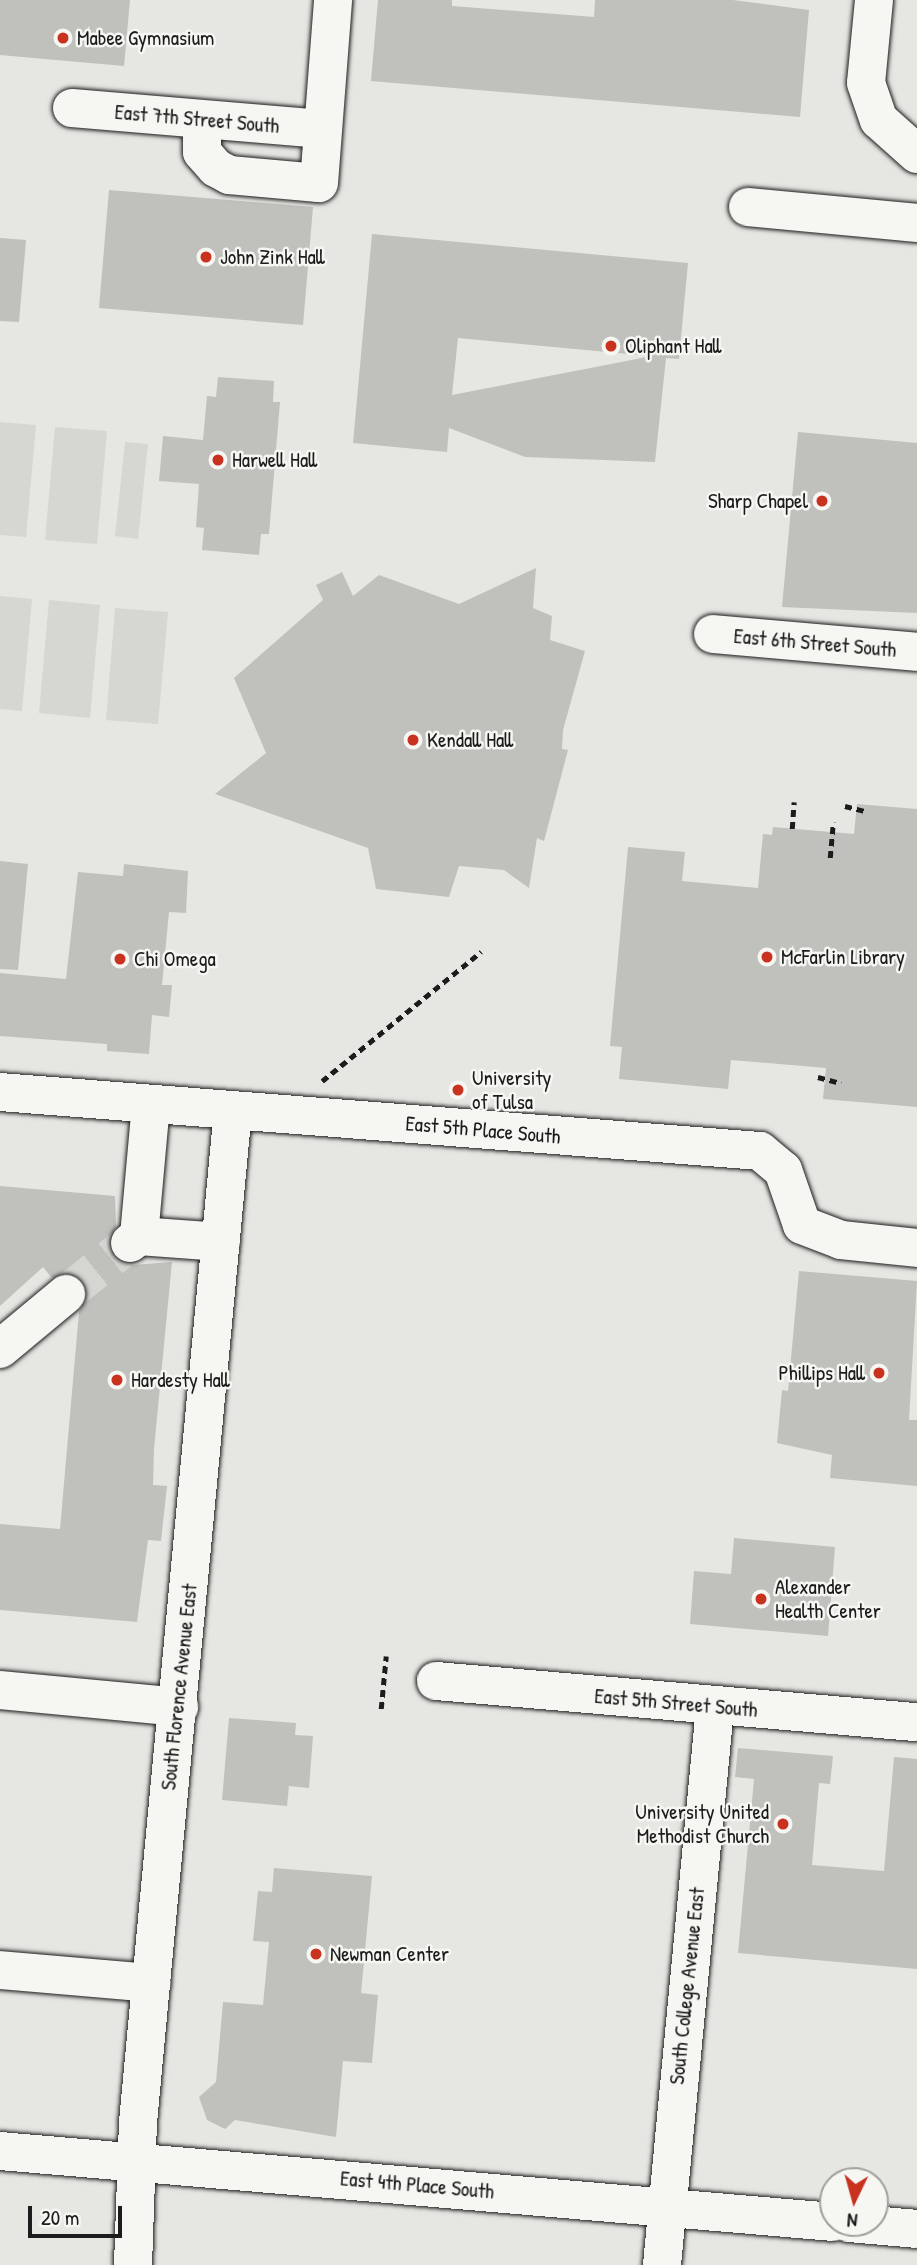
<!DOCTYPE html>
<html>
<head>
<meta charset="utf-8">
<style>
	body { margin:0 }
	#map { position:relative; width:917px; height:2265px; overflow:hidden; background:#f6f6f2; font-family:"Patrick Hand",sans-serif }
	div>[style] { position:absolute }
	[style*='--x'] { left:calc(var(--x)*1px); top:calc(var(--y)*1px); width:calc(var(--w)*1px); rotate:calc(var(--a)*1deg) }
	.built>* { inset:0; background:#e6e6e2 }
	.green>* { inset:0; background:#d6d6d2 }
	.building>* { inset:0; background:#c0c0bd }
	.minor-tunnel>* { height:38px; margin-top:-19px; transform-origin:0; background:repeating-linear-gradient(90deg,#d5d5d2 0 38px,transparent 0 57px) }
	.path>* { height:4.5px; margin-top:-2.25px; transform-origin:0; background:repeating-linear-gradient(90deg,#1c1c1c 0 7px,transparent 0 12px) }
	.roads { filter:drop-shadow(0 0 2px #1c1c1c) drop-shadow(0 0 2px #1c1c1c) }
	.minor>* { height:38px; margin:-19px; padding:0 19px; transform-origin:19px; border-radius:19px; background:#f6f6f2 }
	.dots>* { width:19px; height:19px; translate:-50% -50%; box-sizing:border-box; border:4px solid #f6f6f2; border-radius:50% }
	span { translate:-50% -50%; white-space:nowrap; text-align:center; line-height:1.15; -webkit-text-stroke:5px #f6f6f2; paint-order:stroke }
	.poi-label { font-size:21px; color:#1c1c1c }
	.left { translate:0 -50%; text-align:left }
	.right { translate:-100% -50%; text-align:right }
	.street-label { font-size:21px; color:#1c1c1c }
	.north { position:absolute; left:819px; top:2167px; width:70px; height:70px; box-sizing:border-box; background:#f6f6f2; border:2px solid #9f9f9c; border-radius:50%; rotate:185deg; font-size:19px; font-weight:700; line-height:28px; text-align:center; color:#1c1c1c }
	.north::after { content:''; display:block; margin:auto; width:24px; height:32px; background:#c8321e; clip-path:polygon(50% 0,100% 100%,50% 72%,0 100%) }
	.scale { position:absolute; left:28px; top:2206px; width:94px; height:32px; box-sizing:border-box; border:4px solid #1c1c1c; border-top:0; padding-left:9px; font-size:21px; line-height:24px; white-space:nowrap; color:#1c1c1c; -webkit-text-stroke:5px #f6f6f2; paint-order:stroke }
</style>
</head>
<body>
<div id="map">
	<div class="built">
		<i style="clip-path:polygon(evenodd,0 0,917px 0,917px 2265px,0 2265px,0 0,833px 2181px,875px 2181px,875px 2223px,833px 2223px,833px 2181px)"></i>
	</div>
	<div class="green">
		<i style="clip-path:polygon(0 422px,36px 425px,26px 537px,0 535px)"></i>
		<i style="clip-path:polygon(55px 427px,107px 431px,97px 544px,45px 540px)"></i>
		<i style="clip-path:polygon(125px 442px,148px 444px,138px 539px,115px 536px)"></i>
		<i style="clip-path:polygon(0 596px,32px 599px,22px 711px,0 709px)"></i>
		<i style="clip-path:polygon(49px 600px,100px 605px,90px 718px,39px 713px)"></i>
		<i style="clip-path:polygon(115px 608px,168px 612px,158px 724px,106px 720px)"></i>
	</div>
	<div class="building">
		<i style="clip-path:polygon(0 0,130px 0,124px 66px,0 55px)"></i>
		<i style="clip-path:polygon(378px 0,452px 0,452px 6px,594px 17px,595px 0,733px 0,809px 10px,800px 117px,371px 81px)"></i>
		<i style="clip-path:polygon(109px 190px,313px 207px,303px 325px,99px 308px)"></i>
		<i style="clip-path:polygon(evenodd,372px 234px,688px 263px,679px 359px,666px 358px,655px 462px,525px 457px,449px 428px,447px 452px,353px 443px,372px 234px,458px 338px,650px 356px,652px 356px,452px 395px,458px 338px)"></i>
		<i style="clip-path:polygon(0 238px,26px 240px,19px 322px,0 321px)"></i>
		<i style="clip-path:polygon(218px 377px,274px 381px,273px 402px,280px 402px,269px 534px,261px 534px,259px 555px,202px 550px,204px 528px,196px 527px,199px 484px,159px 481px,163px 436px,203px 440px,207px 396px,216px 397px)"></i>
		<i style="clip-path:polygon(798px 432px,917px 443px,917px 613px,782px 607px)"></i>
		<i style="clip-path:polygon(536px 568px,533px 608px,552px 616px,550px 640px,585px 651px,563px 730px,562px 749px,568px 750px,544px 841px,537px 838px,529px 888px,504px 870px,459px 866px,449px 897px,376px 889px,368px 848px,215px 794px,266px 753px,234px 678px,323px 600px,316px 585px,342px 572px,353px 596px,379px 575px,459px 604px)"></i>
		<i style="clip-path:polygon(857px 804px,917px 809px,917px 1107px,823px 1099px,826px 1068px,731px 1060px,728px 1089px,619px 1079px,622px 1047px,610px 1046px,628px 847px,685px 852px,682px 881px,758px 888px,763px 834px,772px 835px,773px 827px,854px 834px)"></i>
		<i style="clip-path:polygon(0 861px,28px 864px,18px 970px,0 969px)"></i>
		<i style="clip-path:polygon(124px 864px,188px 871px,186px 913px,169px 912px,162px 985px,172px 985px,169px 1017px,152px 1015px,149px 1054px,107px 1051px,107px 1044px,0 1036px,0 973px,66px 979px,78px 872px,123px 876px)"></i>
		<i style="clip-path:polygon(0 1186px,115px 1196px,116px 1226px,108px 1245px,113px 1257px,132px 1265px,172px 1262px,154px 1449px,153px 1485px,167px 1486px,161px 1541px,148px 1540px,137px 1622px,0 1610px,0 1524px,60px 1529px,79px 1312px,88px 1291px,74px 1274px,52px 1278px,43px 1267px,0 1306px)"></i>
		<i style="clip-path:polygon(799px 1271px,917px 1281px,909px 1420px,917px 1420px,917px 1486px,830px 1478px,832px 1455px,777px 1443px,782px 1390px,788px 1391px)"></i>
		<i style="clip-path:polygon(734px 1538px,835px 1547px,828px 1636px,690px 1624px,694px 1571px,731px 1574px)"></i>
		<i style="clip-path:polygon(229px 1718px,296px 1723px,295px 1735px,313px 1736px,309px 1788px,289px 1786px,287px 1806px,222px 1800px)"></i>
		<i style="clip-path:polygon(738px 1748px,833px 1756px,830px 1784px,819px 1783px,812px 1865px,884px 1871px,894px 1757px,917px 1759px,917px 1969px,738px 1953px,754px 1779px,735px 1777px)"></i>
		<i style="clip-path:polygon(274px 1868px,372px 1876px,361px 1993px,378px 1995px,372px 2063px,343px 2061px,336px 2137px,235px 2120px,225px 2129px,207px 2120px,199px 2097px,216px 2082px,223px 2002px,263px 2005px,269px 1942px,253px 1941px,258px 1891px,272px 1892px)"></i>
	</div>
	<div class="minor-tunnel">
		<i style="--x:66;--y:1294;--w:82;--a:-38.6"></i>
	</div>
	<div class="path">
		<i style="--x:845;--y:806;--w:21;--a:14"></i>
		<i style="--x:792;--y:829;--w:27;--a:-86"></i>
		<i style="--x:830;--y:858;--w:36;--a:-85"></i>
		<i style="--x:818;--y:1077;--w:24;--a:15"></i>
		<i style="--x:322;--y:1081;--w:205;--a:-39.1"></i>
		<i style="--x:381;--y:1709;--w:53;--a:-84.6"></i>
	</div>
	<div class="roads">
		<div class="minor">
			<i style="--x:874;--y:0;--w:83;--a:95.5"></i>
			<i style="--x:866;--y:83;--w:39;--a:71"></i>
			<i style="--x:879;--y:120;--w:51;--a:41.8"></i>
			<i style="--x:72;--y:108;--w:251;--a:4.8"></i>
			<i style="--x:202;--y:120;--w:32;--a:90"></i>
			<i style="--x:202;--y:152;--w:21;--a:49"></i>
			<i style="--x:216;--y:168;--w:15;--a:28"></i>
			<i style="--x:229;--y:175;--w:90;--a:5.1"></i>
			<i style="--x:319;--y:183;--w:184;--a:-85.6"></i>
			<i style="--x:748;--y:207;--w:170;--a:5.4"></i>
			<i style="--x:713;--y:634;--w:205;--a:5"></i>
			<i style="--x:0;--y:1092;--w:762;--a:4.44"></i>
			<i style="--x:760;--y:1151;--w:30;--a:40"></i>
			<i style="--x:783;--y:1170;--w:58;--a:70.9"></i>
			<i style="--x:802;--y:1225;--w:42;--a:21"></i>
			<i style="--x:841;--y:1240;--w:76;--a:6"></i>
			<i style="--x:139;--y:1236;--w:132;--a:-84.8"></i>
			<i style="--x:130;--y:1243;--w:11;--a:-38"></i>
			<i style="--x:139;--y:1236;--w:82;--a:4.2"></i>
			<i style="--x:0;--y:1349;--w:86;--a:-39.8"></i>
			<i style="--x:436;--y:1681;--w:483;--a:4.9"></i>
			<i style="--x:0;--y:1690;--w:180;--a:5.4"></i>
			<i style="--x:0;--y:1970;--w:152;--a:4.9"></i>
			<i style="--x:0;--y:2151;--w:836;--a:4.87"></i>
			<i style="--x:849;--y:2223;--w:68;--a:5"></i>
			<i style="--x:133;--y:2265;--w:143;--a:-88"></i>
			<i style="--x:138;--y:2122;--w:1016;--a:-84.64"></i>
			<i style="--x:662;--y:2265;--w:561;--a:-84.57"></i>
		</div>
	</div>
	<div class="dots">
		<i style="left:63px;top:38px;background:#c8321e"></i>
		<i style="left:206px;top:257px;background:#c8321e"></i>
		<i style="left:611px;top:346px;background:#c8321e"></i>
		<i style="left:218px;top:460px;background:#c8321e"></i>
		<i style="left:822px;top:501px;background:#c8321e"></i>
		<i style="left:413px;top:740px;background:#c8321e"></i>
		<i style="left:767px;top:957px;background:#c8321e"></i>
		<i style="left:120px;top:959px;background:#c8321e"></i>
		<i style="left:458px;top:1090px;background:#c8321e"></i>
		<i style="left:879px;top:1373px;background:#c8321e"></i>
		<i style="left:117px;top:1380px;background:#c8321e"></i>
		<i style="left:761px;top:1599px;background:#c8321e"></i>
		<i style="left:783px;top:1824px;background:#c8321e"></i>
		<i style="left:316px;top:1954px;background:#c8321e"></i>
	</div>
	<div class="poi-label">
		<span class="left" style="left:77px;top:38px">Mabee Gymnasium</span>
		<span class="left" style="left:220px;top:257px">John Zink Hall</span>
		<span class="left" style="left:625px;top:346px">Oliphant Hall</span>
		<span class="left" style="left:232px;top:460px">Harwell Hall</span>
		<span class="right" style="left:808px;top:501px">Sharp Chapel</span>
		<span class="left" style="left:427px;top:740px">Kendall Hall</span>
		<span class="left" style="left:781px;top:957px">McFarlin Library</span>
		<span class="left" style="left:134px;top:959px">Chi Omega</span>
		<span class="left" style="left:472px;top:1090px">University<br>of Tulsa</span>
		<span class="right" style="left:865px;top:1373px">Phillips Hall</span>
		<span class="left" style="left:131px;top:1380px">Hardesty Hall</span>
		<span class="left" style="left:775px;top:1599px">Alexander<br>Health Center</span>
		<span class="right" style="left:769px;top:1824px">University United<br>Methodist Church</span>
		<span class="left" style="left:330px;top:1954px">Newman Center</span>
	</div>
	<div class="street-label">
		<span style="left:197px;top:119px;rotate:5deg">East 7th Street South</span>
		<span style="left:815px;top:643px;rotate:5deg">East 6th Street South</span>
		<span style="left:483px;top:1130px;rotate:5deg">East 5th Place South</span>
		<span style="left:179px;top:1687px;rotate:-84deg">South Florence Avenue East</span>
		<span style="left:676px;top:1703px;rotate:5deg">East 5th Street South</span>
		<span style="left:687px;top:1986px;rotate:-84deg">South College Avenue East</span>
		<span style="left:417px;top:2185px;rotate:5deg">East 4th Place South</span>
	</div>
	<div class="north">N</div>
	<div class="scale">20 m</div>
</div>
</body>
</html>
